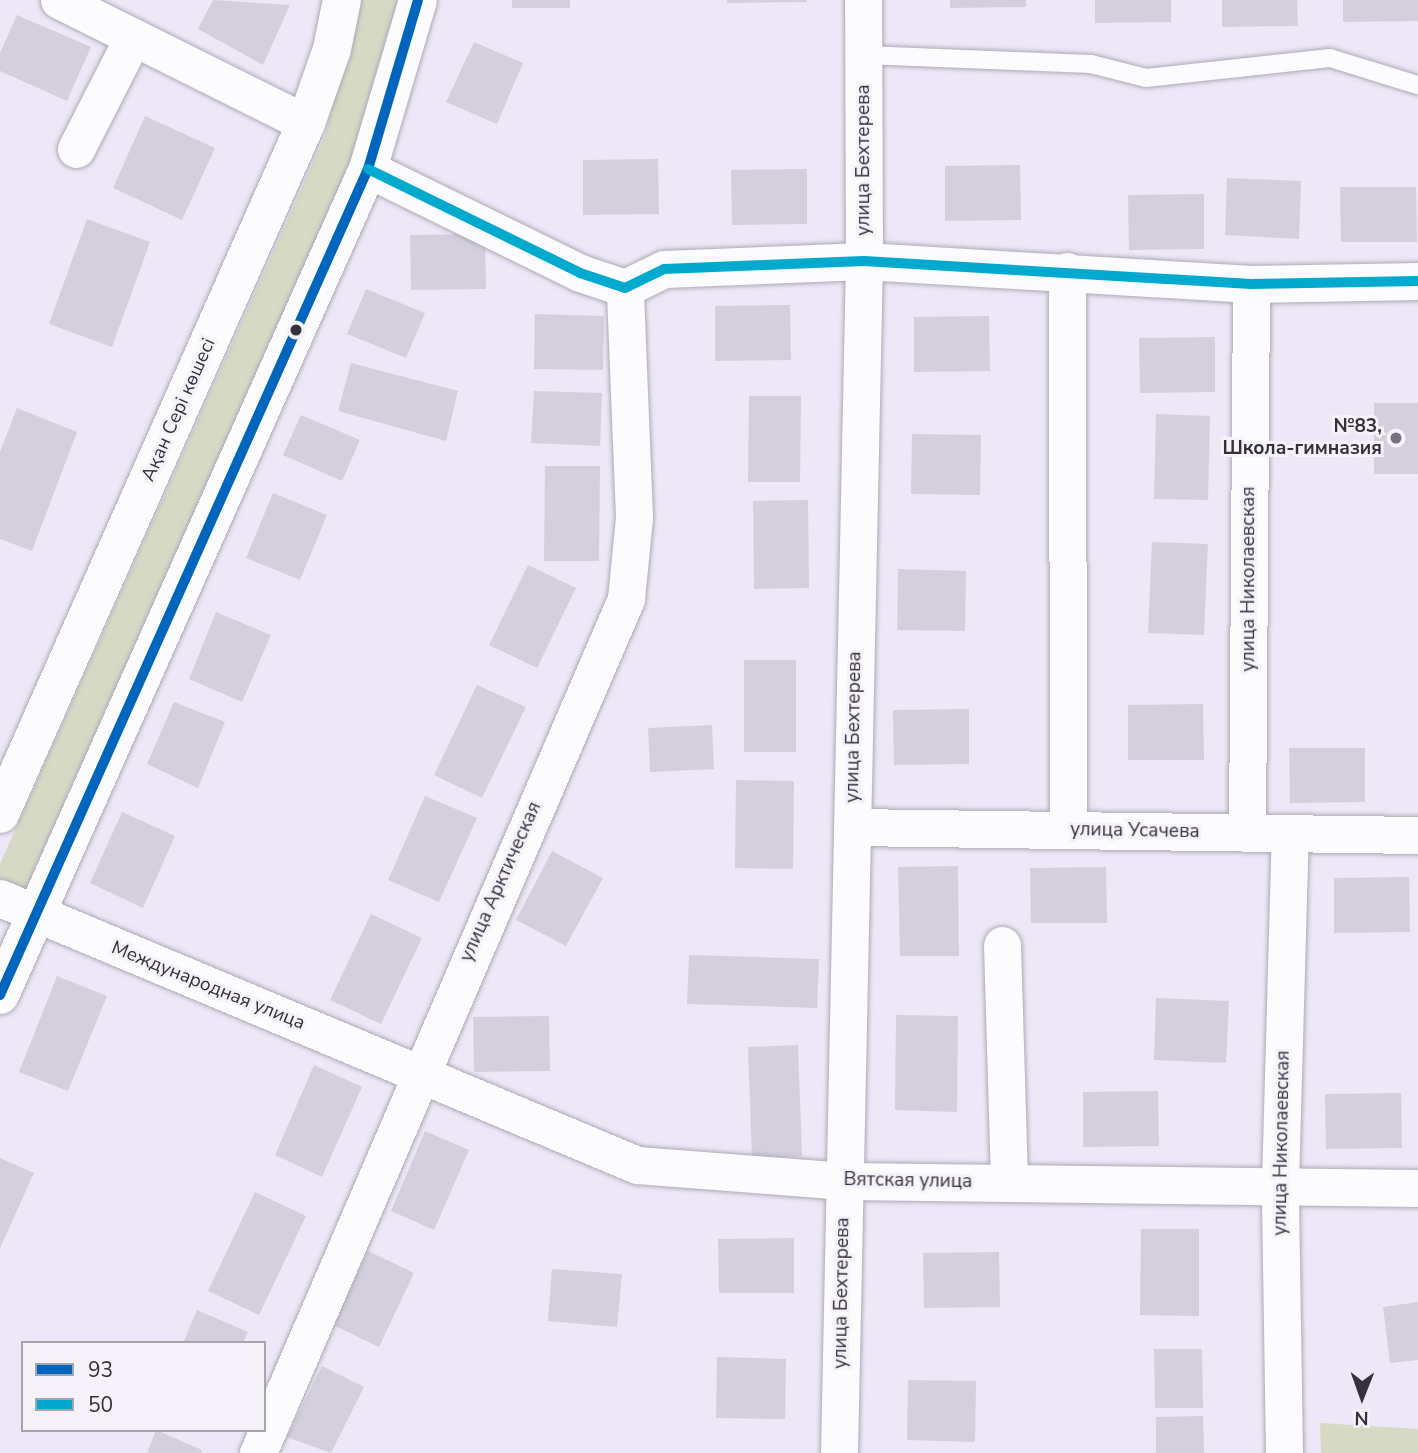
<!DOCTYPE html>
<html>
<head>
<meta charset="utf-8">
<style>
	body { margin:0 }
	#map { position:relative; width:1418px; height:1453px; overflow:hidden; background:#ede7f7; font-family:"Nunito Sans",sans-serif }
	div>[style] { position:absolute }
	[style*='--x'] { left:calc(var(--x)*1px); top:calc(var(--y)*1px); width:calc(var(--w)*1px); rotate:calc(var(--a)*1deg) }
	.green>* { inset:0; background:#d6dac5 }
	.building>* { inset:0; background:#d4cfdd }
	.roads { filter:drop-shadow(0 0 2px #aea9b7) drop-shadow(0 0 2px #aea9b7) }
	.service>* { height:18px; margin:-9px; padding:0 9px; transform-origin:9px; border-radius:9px; background:#fcfbfe }
	.minor>* { height:37px; margin:-18.5px; padding:0 18.5px; transform-origin:18.5px; border-radius:18.5px; background:#fcfbfe }
	.tertiary>* { height:38px; margin:-19px; padding:0 19px; transform-origin:19px; border-radius:19px; background:#fcfbfe }
	.bus-1>* { height:10px; margin:-5px; padding:0 5px; transform-origin:5px; border-radius:5px; background:#0065bd }
	.bus-2>* { height:10px; margin:-5px; padding:0 5px; transform-origin:5px; border-radius:5px; background:#00a9ce }
	.dots>* { width:19px; height:19px; translate:-50% -50%; box-sizing:border-box; border:4px solid #f5f2f9; border-radius:50% }
	span { translate:-50% -50%; white-space:nowrap; text-align:center; line-height:1.15; -webkit-text-stroke:6px #f5f2f9; paint-order:stroke }
	.street-label { font-size:19px; color:#35303e }
	.poi-label { font-size:19px; color:#35303e; font-weight:700 }
	.right { translate:-100% -50%; text-align:right }
	.legend { position:absolute; left:21px; top:1341px; width:245px; height:91px; box-sizing:border-box; background:#f5f2f9; border:2px solid #a8a4ae; margin:0; padding:9px 12px; list-style:none; font-size:21px; color:#35303e }
	.legend li { display:flex; align-items:center; gap:14px; height:35px }
	.legend b { width:35px; border:2px solid #a8a4ae }
	.north { position:absolute; left:1327px; top:1362px; width:70px; height:70px; -webkit-text-stroke:5px #f5f2f9; paint-order:stroke; rotate:181deg; font-size:19px; font-weight:700; line-height:28px; text-align:center; color:#35303e }
	.north::after { content:''; display:block; margin:auto; width:24px; height:32px; background:#35303e; clip-path:polygon(50% 0,100% 100%,50% 72%,0 100%) }
</style>
</head>
<body>
<div id="map">
	<div class="green">
		<i style="clip-path:polygon(358px 0,400px 0,356px 165px,28px 895px,0 881px,0 864px,325px 136px)"></i>
		<i style="clip-path:polygon(1320px 1423px,1418px 1429px,1418px 1453px,1321px 1453px)"></i>
	</div>
	<div class="building">
		<i style="clip-path:polygon(213px 0,290px 5px,263px 65px,198px 29px)"></i>
		<i style="clip-path:polygon(512px 0,570px 0,570px 8px,512px 8px)"></i>
		<i style="clip-path:polygon(727px 0,807px 0,807px 2px,727px 3px)"></i>
		<i style="clip-path:polygon(950px 0,1026px 0,1026px 7px,950px 8px)"></i>
		<i style="clip-path:polygon(1095px 0,1171px 0,1171px 22px,1095px 23px)"></i>
		<i style="clip-path:polygon(1222px 0,1297px 0,1298px 26px,1222px 27px)"></i>
		<i style="clip-path:polygon(1343px 0,1418px 0,1418px 21px,1343px 22px)"></i>
		<i style="clip-path:polygon(17px 15px,91px 47px,67px 101px,0 71px,0 53px)"></i>
		<i style="clip-path:polygon(474px 42px,523px 63px,497px 124px,446px 102px)"></i>
		<i style="clip-path:polygon(145px 116px,215px 148px,182px 220px,113px 188px)"></i>
		<i style="clip-path:polygon(658px 159px,659px 214px,583px 215px,583px 160px)"></i>
		<i style="clip-path:polygon(1020px 165px,1021px 220px,945px 221px,945px 166px)"></i>
		<i style="clip-path:polygon(807px 169px,807px 224px,732px 225px,731px 170px)"></i>
		<i style="clip-path:polygon(1227px 178px,1301px 181px,1299px 239px,1225px 235px)"></i>
		<i style="clip-path:polygon(1340px 187px,1416px 187px,1417px 242px,1341px 242px)"></i>
		<i style="clip-path:polygon(1204px 194px,1204px 249px,1129px 250px,1128px 195px)"></i>
		<i style="clip-path:polygon(87px 219px,150px 242px,112px 347px,49px 324px)"></i>
		<i style="clip-path:polygon(485px 234px,486px 289px,411px 290px,410px 235px)"></i>
		<i style="clip-path:polygon(366px 289px,425px 313px,406px 358px,347px 334px)"></i>
		<i style="clip-path:polygon(790px 305px,791px 360px,715px 361px,715px 306px)"></i>
		<i style="clip-path:polygon(535px 314px,604px 316px,603px 370px,534px 369px)"></i>
		<i style="clip-path:polygon(989px 316px,990px 371px,914px 372px,914px 317px)"></i>
		<i style="clip-path:polygon(1215px 337px,1215px 392px,1140px 393px,1139px 338px)"></i>
		<i style="clip-path:polygon(351px 363px,458px 391px,446px 441px,338px 411px)"></i>
		<i style="clip-path:polygon(534px 391px,602px 393px,600px 446px,531px 443px)"></i>
		<i style="clip-path:polygon(749px 396px,801px 396px,800px 482px,748px 482px)"></i>
		<i style="clip-path:polygon(1374px 403px,1418px 403px,1418px 474px,1374px 474px)"></i>
		<i style="clip-path:polygon(17px 408px,77px 432px,32px 551px,0 539px,0 452px)"></i>
		<i style="clip-path:polygon(1156px 414px,1210px 416px,1208px 500px,1154px 499px)"></i>
		<i style="clip-path:polygon(301px 415px,360px 440px,342px 481px,283px 455px)"></i>
		<i style="clip-path:polygon(912px 434px,981px 435px,980px 495px,911px 494px)"></i>
		<i style="clip-path:polygon(545px 466px,600px 466px,599px 561px,544px 561px)"></i>
		<i style="clip-path:polygon(273px 493px,327px 515px,300px 580px,246px 558px)"></i>
		<i style="clip-path:polygon(808px 500px,809px 588px,754px 589px,753px 501px)"></i>
		<i style="clip-path:polygon(1152px 542px,1208px 544px,1204px 635px,1148px 633px)"></i>
		<i style="clip-path:polygon(528px 565px,576px 588px,537px 668px,489px 645px)"></i>
		<i style="clip-path:polygon(898px 569px,966px 571px,965px 631px,897px 630px)"></i>
		<i style="clip-path:polygon(216px 612px,271px 635px,242px 702px,189px 679px)"></i>
		<i style="clip-path:polygon(744px 660px,796px 660px,796px 752px,744px 752px)"></i>
		<i style="clip-path:polygon(477px 685px,526px 707px,482px 798px,434px 775px)"></i>
		<i style="clip-path:polygon(174px 702px,225px 722px,198px 788px,147px 764px)"></i>
		<i style="clip-path:polygon(1203px 704px,1204px 760px,1128px 760px,1128px 705px)"></i>
		<i style="clip-path:polygon(969px 709px,969px 764px,894px 765px,893px 710px)"></i>
		<i style="clip-path:polygon(712px 725px,714px 769px,650px 772px,648px 728px)"></i>
		<i style="clip-path:polygon(1289px 748px,1365px 748px,1365px 802px,1290px 803px)"></i>
		<i style="clip-path:polygon(736px 780px,794px 781px,793px 869px,735px 868px)"></i>
		<i style="clip-path:polygon(425px 796px,477px 818px,439px 902px,388px 880px)"></i>
		<i style="clip-path:polygon(122px 812px,175px 836px,143px 908px,90px 883px)"></i>
		<i style="clip-path:polygon(552px 851px,603px 878px,566px 946px,516px 920px)"></i>
		<i style="clip-path:polygon(958px 866px,959px 956px,900px 956px,898px 867px)"></i>
		<i style="clip-path:polygon(1106px 867px,1107px 923px,1031px 923px,1030px 868px)"></i>
		<i style="clip-path:polygon(1409px 877px,1410px 932px,1334px 933px,1334px 878px)"></i>
		<i style="clip-path:polygon(371px 914px,422px 938px,381px 1024px,330px 1000px)"></i>
		<i style="clip-path:polygon(689px 955px,819px 959px,817px 1008px,687px 1004px)"></i>
		<i style="clip-path:polygon(57px 976px,107px 996px,68px 1091px,19px 1072px)"></i>
		<i style="clip-path:polygon(1156px 998px,1229px 1001px,1226px 1063px,1154px 1060px)"></i>
		<i style="clip-path:polygon(896px 1015px,958px 1016px,957px 1112px,895px 1110px)"></i>
		<i style="clip-path:polygon(549px 1016px,550px 1071px,474px 1072px,473px 1017px)"></i>
		<i style="clip-path:polygon(798px 1045px,802px 1156px,752px 1158px,748px 1047px)"></i>
		<i style="clip-path:polygon(314px 1065px,362px 1087px,322px 1177px,275px 1155px)"></i>
		<i style="clip-path:polygon(1158px 1091px,1159px 1146px,1083px 1147px,1083px 1092px)"></i>
		<i style="clip-path:polygon(1401px 1093px,1402px 1148px,1326px 1149px,1325px 1094px)"></i>
		<i style="clip-path:polygon(425px 1131px,469px 1150px,434px 1230px,391px 1211px)"></i>
		<i style="clip-path:polygon(0 1158px,34px 1173px,0 1248px)"></i>
		<i style="clip-path:polygon(255px 1192px,306px 1216px,259px 1315px,208px 1291px)"></i>
		<i style="clip-path:polygon(1141px 1229px,1199px 1229px,1199px 1316px,1140px 1315px)"></i>
		<i style="clip-path:polygon(794px 1238px,794px 1293px,719px 1293px,718px 1239px)"></i>
		<i style="clip-path:polygon(368px 1251px,414px 1273px,379px 1347px,333px 1325px)"></i>
		<i style="clip-path:polygon(999px 1252px,1000px 1307px,924px 1308px,923px 1253px)"></i>
		<i style="clip-path:polygon(552px 1269px,622px 1274px,617px 1327px,548px 1321px)"></i>
		<i style="clip-path:polygon(1418px 1302px,1418px 1360px,1390px 1363px,1383px 1307px)"></i>
		<i style="clip-path:polygon(197px 1310px,248px 1332px,243px 1343px,183px 1343px)"></i>
		<i style="clip-path:polygon(1154px 1349px,1202px 1349px,1203px 1408px,1155px 1408px)"></i>
		<i style="clip-path:polygon(717px 1357px,786px 1359px,785px 1419px,716px 1418px)"></i>
		<i style="clip-path:polygon(322px 1366px,364px 1387px,331px 1453px,287px 1437px)"></i>
		<i style="clip-path:polygon(908px 1380px,976px 1381px,975px 1442px,907px 1440px)"></i>
		<i style="clip-path:polygon(1203px 1416px,1204px 1453px,1156px 1453px,1156px 1417px)"></i>
		<i style="clip-path:polygon(156px 1430px,202px 1450px,201px 1453px,147px 1453px)"></i>
	</div>
	<div class="roads">
		<div class="service">
			<i style="--x:864;--y:55;--w:227;--a:2.3"></i>
			<i style="--x:1091;--y:64;--w:57;--a:14.3"></i>
			<i style="--x:1146;--y:78;--w:185;--a:-6.2"></i>
			<i style="--x:1330;--y:58;--w:92;--a:17.1"></i>
		</div>
		<div class="minor">
			<i style="--x:59;--y:0;--w:276;--a:26.5"></i>
			<i style="--x:76;--y:149;--w:126;--a:-63"></i>
			<i style="--x:368;--y:169;--w:236;--a:26.1"></i>
			<i style="--x:580;--y:273;--w:47;--a:18.4"></i>
			<i style="--x:625;--y:288;--w:43;--a:-26"></i>
			<i style="--x:664;--y:269;--w:200;--a:-2.3"></i>
			<i style="--x:864;--y:261;--w:388;--a:3.4"></i>
			<i style="--x:1251;--y:284;--w:167;--a:-1"></i>
			<i style="--x:1067;--y:271;--w:559;--a:89.9"></i>
			<i style="--x:852;--y:827;--w:566;--a:0.81"></i>
			<i style="--x:1247;--y:832;--w:548;--a:-89.58"></i>
			<i style="--x:0;--y:898;--w:691;--a:22.74"></i>
			<i style="--x:637;--y:1165;--w:209;--a:4.4"></i>
			<i style="--x:845;--y:1181;--w:573;--a:0.7"></i>
			<i style="--x:1002;--y:945;--w:237;--a:88.3"></i>
			<i style="--x:258;--y:1453;--w:930;--a:-66.69"></i>
			<i style="--x:626;--y:599;--w:82;--a:-84.4"></i>
			<i style="--x:634;--y:517;--w:229;--a:-92.3"></i>
			<i style="--x:839;--y:1453;--w:1192;--a:-88.8"></i>
			<i style="--x:864;--y:261;--w:261;--a:-90.2"></i>
			<i style="--x:1284;--y:1453;--w:269;--a:-90.9"></i>
			<i style="--x:1280;--y:1184;--w:351;--a:-88.4"></i>
		</div>
		<div class="tertiary">
			<i style="--x:0;--y:814;--w:756;--a:-66.11"></i>
			<i style="--x:306;--y:123;--w:78;--a:-70.6"></i>
			<i style="--x:332;--y:49;--w:50;--a:-78.5"></i>
			<i style="--x:0;--y:995;--w:904;--a:-65.99"></i>
			<i style="--x:368;--y:169;--w:176;--a:-73.5"></i>
		</div>
	</div>
	<div class="bus-1">
		<i style="--x:0;--y:995;--w:904;--a:-65.99"></i>
		<i style="--x:368;--y:169;--w:176;--a:-73.5"></i>
	</div>
	<div class="bus-2">
		<i style="--x:368;--y:169;--w:236;--a:26.1"></i>
		<i style="--x:580;--y:273;--w:47;--a:18.4"></i>
		<i style="--x:625;--y:288;--w:43;--a:-26"></i>
		<i style="--x:664;--y:269;--w:200;--a:-2.3"></i>
		<i style="--x:864;--y:261;--w:388;--a:3.4"></i>
		<i style="--x:1251;--y:284;--w:167;--a:-1"></i>
	</div>
	<div class="dots">
		<i style="left:296px;top:330px;background:#35303e"></i>
		<i style="left:1396px;top:438px;background:#75707f"></i>
	</div>
	<div class="street-label">
		<span style="left:864px;top:160px;rotate:-90deg">улица Бехтерева</span>
		<span style="left:179px;top:410px;rotate:-66deg">Ақан Сері көшесі</span>
		<span style="left:1249px;top:579px;rotate:-90deg">улица Николаевская</span>
		<span style="left:854px;top:727px;rotate:-89deg">улица Бехтерева</span>
		<span style="left:1135px;top:831px;rotate:1deg">улица Усачева</span>
		<span style="left:501px;top:882px;rotate:-66deg">улица Арктическая</span>
		<span style="left:208px;top:986px;rotate:22deg">Международная улица</span>
		<span style="left:1282px;top:1143px;rotate:-89deg">улица Николаевская</span>
		<span style="left:908px;top:1181px;rotate:1deg">Вятская улица</span>
		<span style="left:842px;top:1293px;rotate:-89deg">улица Бехтерева</span>
	</div>
	<div class="poi-label">
		<span class="right" style="left:1382px;top:438px">№83,<br>Школа-гимназия</span>
	</div>
	<ul class="legend">
	<li><b style="height:9px;background:#0065bd"></b>93</li>
	<li><b style="height:9px;background:#00a9ce"></b>50</li>
	</ul>
	<div class="north">N</div>
</div>
</body>
</html>
